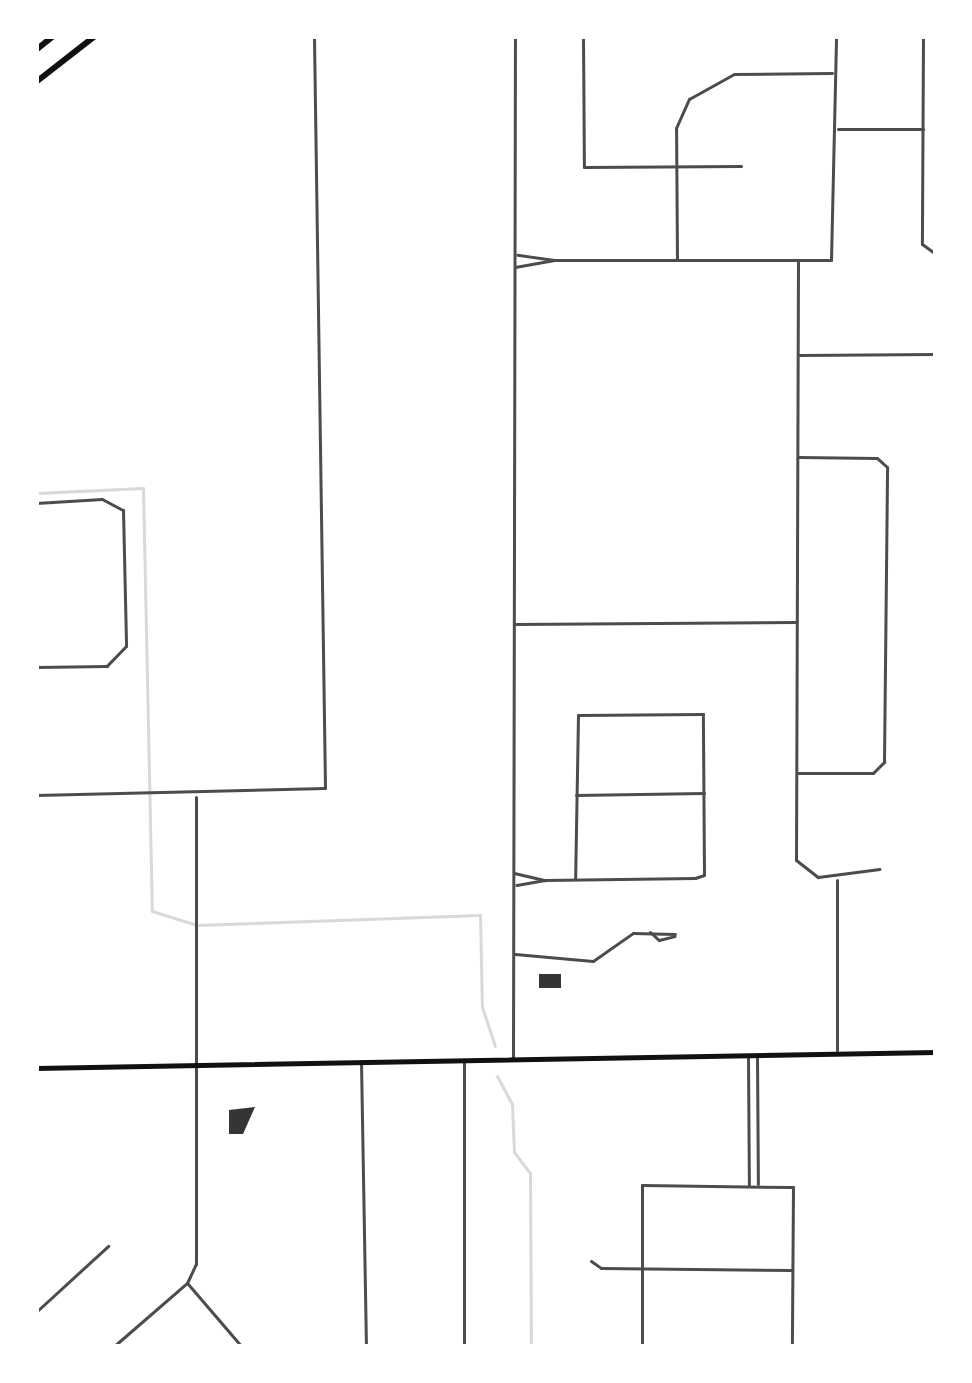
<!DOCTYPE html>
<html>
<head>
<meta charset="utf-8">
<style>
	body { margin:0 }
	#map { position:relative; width:972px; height:1383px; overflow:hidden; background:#fff; font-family:"PT Serif",serif }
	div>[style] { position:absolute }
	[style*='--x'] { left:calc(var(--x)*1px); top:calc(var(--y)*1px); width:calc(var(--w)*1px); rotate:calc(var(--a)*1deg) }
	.stream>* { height:3px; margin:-1.5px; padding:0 1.5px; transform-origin:1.5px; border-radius:1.5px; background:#d9d9d9 }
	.building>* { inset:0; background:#353535 }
	.minor>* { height:3px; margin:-1.5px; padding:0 1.5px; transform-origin:1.5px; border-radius:1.5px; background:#4c4c4c }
	.tertiary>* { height:3px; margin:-1.5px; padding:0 1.5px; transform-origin:1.5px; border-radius:1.5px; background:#4c4c4c }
	.primary>* { height:4.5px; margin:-2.25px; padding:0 2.25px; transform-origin:2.25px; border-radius:2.25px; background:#111 }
	.motorway>* { height:6px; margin:-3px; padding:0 3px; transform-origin:3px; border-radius:3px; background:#111 }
	span { translate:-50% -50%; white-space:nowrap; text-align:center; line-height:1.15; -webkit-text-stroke:12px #fff; paint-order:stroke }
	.frame { position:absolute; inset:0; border:39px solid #fff; pointer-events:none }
</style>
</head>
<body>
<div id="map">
	<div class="stream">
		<i style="--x:36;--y:493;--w:107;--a:-2.7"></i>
		<i style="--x:143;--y:488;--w:423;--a:88.8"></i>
		<i style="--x:152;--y:911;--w:47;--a:17.3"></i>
		<i style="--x:197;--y:925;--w:283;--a:-2"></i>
		<i style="--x:480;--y:915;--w:92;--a:88.8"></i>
		<i style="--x:482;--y:1007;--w:41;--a:71.6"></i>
		<i style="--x:497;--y:1076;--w:32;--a:62"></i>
		<i style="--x:512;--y:1104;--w:48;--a:87.6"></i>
		<i style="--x:514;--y:1152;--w:26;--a:53"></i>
		<i style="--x:530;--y:1173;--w:174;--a:89.7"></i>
	</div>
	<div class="building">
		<i style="clip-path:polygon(539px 974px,561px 974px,561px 988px,539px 988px)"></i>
		<i style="clip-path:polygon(255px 1107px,243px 1134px,229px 1134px,229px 1110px)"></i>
	</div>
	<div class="minor">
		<i style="--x:583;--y:36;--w:131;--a:89.6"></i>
		<i style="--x:584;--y:167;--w:157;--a:-0.4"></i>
		<i style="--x:923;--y:36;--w:208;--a:90.3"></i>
		<i style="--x:922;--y:244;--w:17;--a:36"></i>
		<i style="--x:838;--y:129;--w:85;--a:0"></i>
		<i style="--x:554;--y:260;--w:277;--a:0"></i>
		<i style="--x:831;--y:260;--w:224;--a:-88.7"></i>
		<i style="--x:677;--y:260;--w:132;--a:-90.4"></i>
		<i style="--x:676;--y:128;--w:32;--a:-66"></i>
		<i style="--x:689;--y:99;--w:51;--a:-29.1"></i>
		<i style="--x:734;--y:74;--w:98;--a:-0.6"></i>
		<i style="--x:798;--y:262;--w:598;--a:90.19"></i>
		<i style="--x:796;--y:860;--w:28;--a:38"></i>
		<i style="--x:818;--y:877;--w:62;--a:-7.5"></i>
		<i style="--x:515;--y:267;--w:40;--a:-10"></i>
		<i style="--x:554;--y:260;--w:37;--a:-172"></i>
		<i style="--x:799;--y:355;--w:137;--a:-0.4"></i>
		<i style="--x:36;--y:503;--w:66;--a:-3.5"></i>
		<i style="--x:102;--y:499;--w:24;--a:28"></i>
		<i style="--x:123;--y:510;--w:136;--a:88.7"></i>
		<i style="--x:126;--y:646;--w:28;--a:134"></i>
		<i style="--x:107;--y:666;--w:71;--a:179.2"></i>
		<i style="--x:516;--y:624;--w:279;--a:-0.4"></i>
		<i style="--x:798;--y:773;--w:75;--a:0"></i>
		<i style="--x:873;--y:773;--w:16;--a:-45"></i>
		<i style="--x:884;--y:762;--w:295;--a:-89.4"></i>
		<i style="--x:887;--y:467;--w:13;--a:-138"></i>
		<i style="--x:877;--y:458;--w:79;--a:-179.3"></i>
		<i style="--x:36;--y:795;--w:289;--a:-1.4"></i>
		<i style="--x:325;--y:788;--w:752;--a:-90.84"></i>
		<i style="--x:576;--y:795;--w:128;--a:-0.9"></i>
		<i style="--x:514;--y:873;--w:32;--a:13"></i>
		<i style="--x:545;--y:880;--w:29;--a:170"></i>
		<i style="--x:545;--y:880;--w:150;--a:-0.8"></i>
		<i style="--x:695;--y:878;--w:9;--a:-18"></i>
		<i style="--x:704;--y:875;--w:161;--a:-90.4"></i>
		<i style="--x:703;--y:714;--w:125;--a:179.5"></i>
		<i style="--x:578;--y:715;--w:164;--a:91"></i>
		<i style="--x:650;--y:932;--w:12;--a:42"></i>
		<i style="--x:659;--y:940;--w:16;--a:-14"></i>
		<i style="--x:515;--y:954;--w:78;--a:5.1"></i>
		<i style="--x:593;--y:961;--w:49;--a:-35"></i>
		<i style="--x:633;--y:933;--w:42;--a:1.4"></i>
		<i style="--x:837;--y:1050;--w:170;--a:-90"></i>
		<i style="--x:757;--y:1056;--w:128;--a:89.6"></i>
		<i style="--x:748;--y:1057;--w:128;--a:89.6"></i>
		<i style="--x:361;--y:1062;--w:285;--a:89"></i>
		<i style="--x:591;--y:1261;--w:12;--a:35"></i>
		<i style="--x:601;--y:1268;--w:190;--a:0.6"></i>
		<i style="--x:188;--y:1284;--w:83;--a:49.4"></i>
		<i style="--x:36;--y:1312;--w:98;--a:-42.5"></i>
		<i style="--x:113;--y:1347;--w:98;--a:-40.9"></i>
		<i style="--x:187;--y:1283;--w:21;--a:-65"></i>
		<i style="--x:196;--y:1264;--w:467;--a:-90"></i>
		<i style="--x:464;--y:1347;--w:286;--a:-90"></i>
		<i style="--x:642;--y:1347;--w:162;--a:-90"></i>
		<i style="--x:642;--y:1185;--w:151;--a:0.8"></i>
		<i style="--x:793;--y:1187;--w:160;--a:90.4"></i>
	</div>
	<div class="tertiary">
		<i style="--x:513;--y:1059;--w:1023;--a:-89.89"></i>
	</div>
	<div class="primary">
		<i style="--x:36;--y:1068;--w:900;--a:-1.02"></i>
	</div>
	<div class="motorway">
		<i style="--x:36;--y:50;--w:22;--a:-39"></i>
		<i style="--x:36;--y:82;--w:75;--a:-37.9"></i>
	</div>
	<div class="frame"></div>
</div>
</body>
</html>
